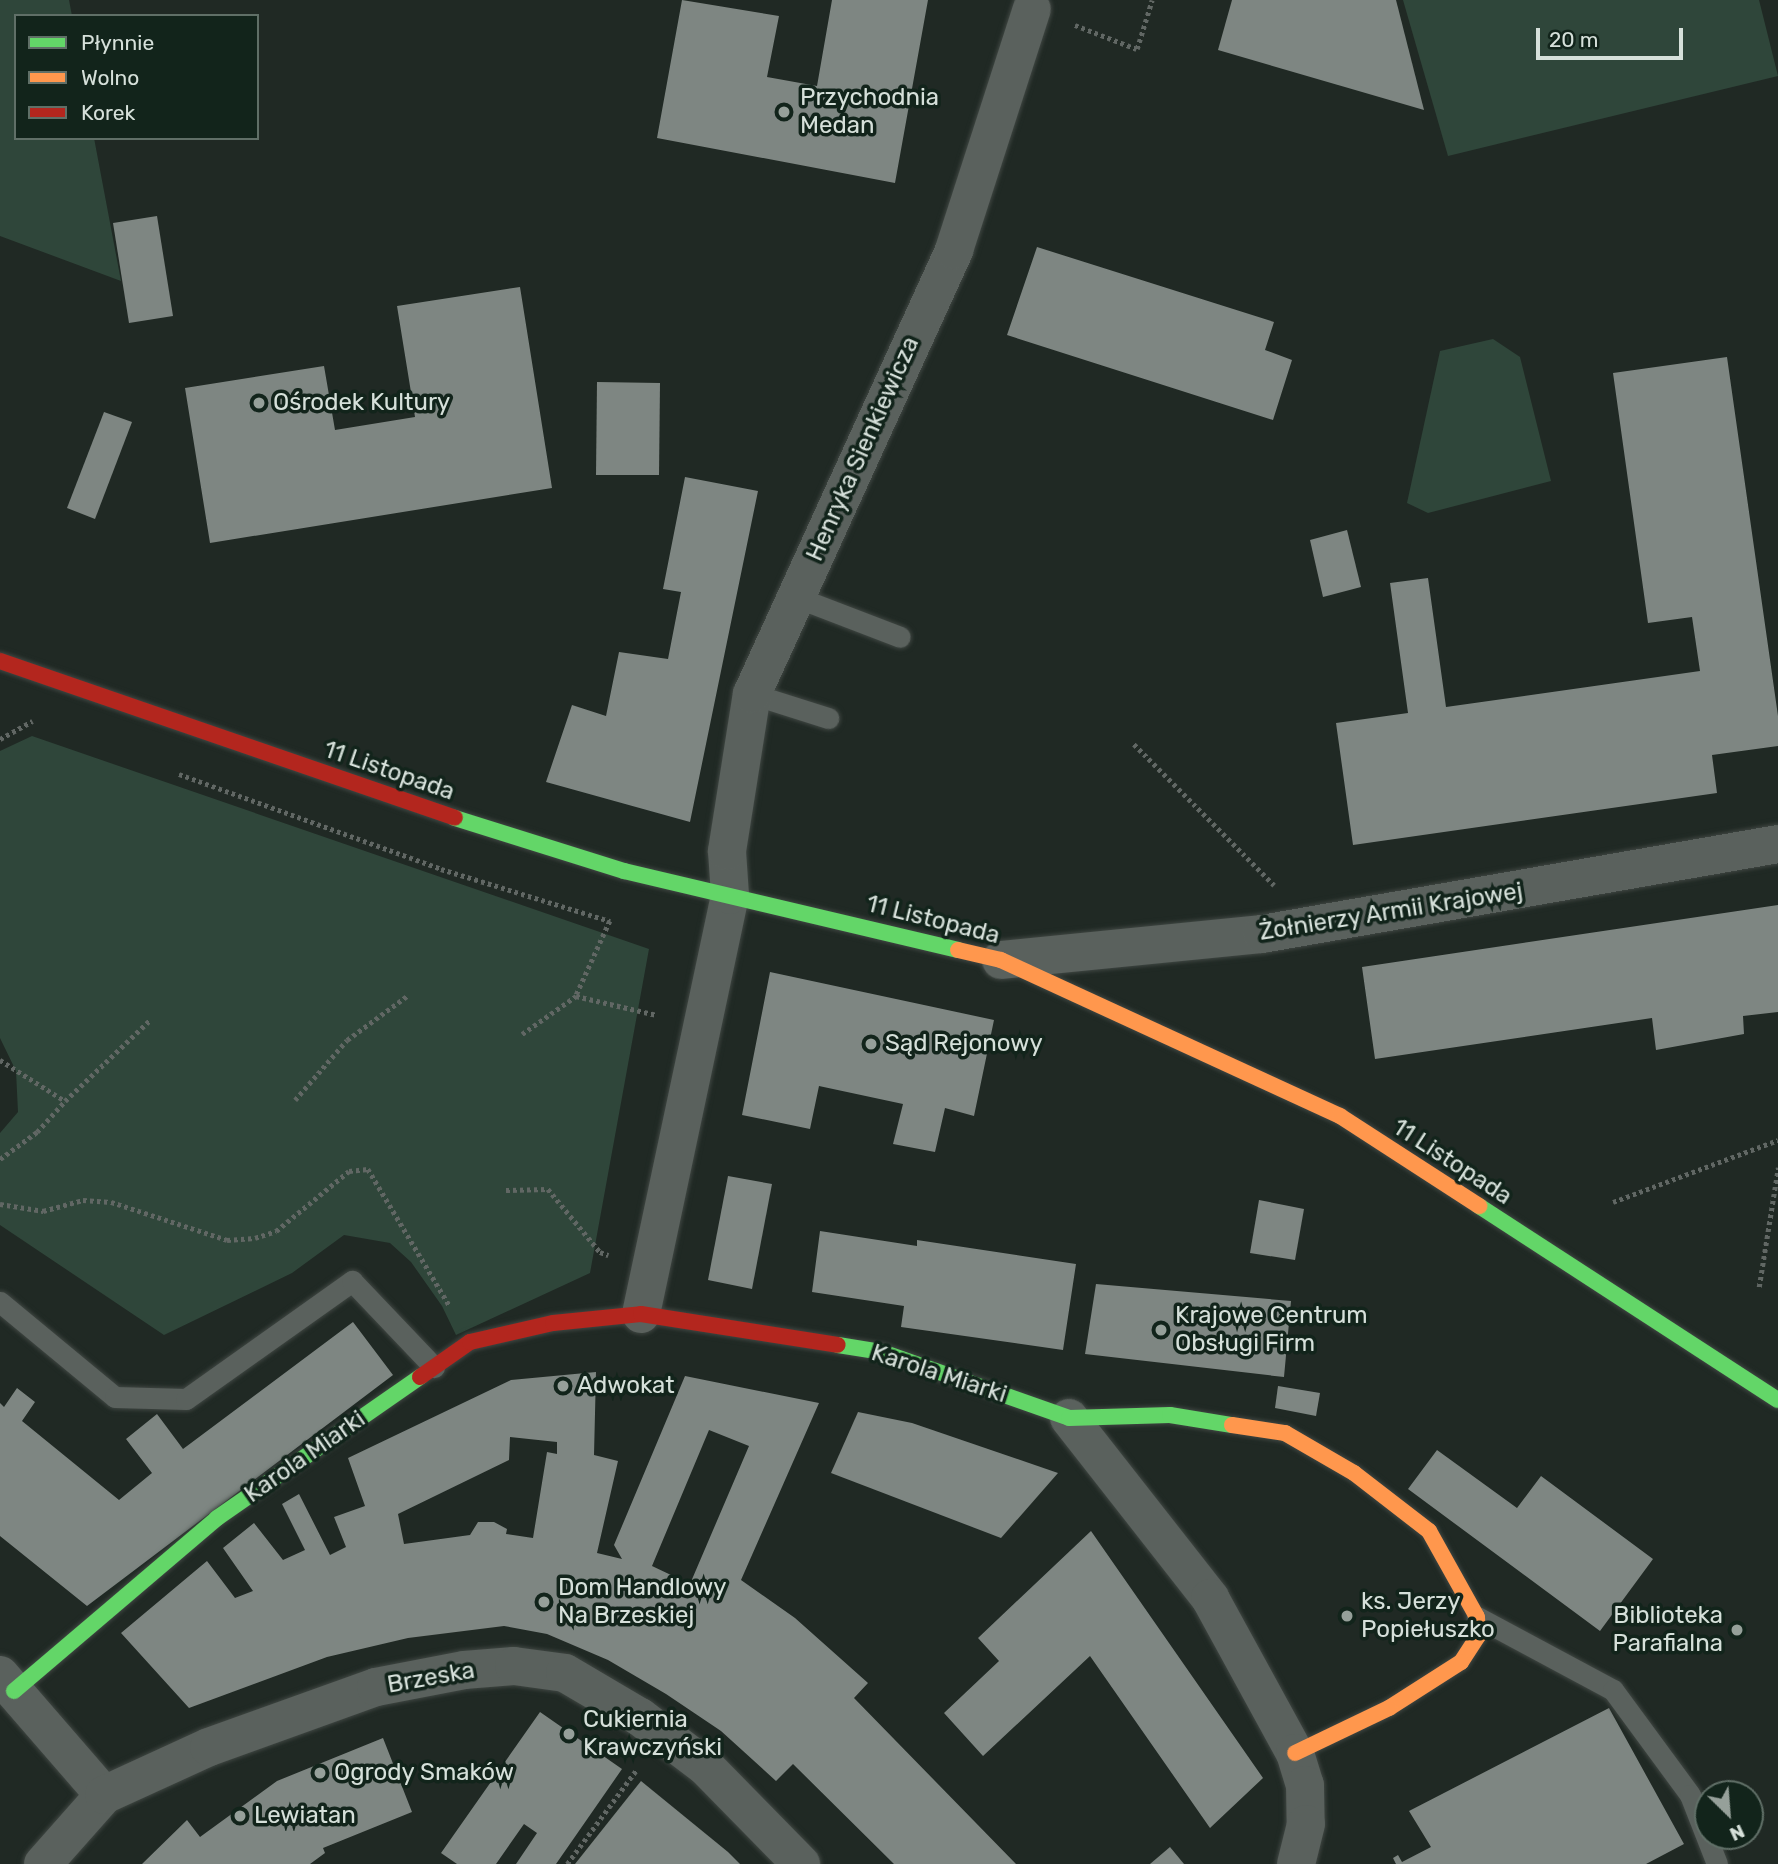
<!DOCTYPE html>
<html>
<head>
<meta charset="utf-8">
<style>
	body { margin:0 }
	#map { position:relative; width:1778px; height:1864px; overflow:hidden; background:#202924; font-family:Rubik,sans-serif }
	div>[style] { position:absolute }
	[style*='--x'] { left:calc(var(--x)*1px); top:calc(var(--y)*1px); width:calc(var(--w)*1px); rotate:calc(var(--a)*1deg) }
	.green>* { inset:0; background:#2f463a }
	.building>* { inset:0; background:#7e8682 }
	.path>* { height:4.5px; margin-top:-2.25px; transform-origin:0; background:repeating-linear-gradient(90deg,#616764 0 3.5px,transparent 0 7px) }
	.roads { filter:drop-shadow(0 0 2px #3f4642) drop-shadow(0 0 2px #3f4642) }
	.lane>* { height:21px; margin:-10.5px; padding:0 10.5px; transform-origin:10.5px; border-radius:10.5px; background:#5a615d }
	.street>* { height:38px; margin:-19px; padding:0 19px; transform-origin:19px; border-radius:19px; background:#5a615d }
	.fast>* { height:16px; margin:-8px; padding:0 8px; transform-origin:8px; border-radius:8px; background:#63d668 }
	.slow>* { height:16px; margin:-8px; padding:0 8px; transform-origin:8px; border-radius:8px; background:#ff974d }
	.jam>* { height:16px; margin:-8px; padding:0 8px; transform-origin:8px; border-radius:8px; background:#b3261e }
	.dots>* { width:19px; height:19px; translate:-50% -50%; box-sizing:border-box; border:4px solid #12241b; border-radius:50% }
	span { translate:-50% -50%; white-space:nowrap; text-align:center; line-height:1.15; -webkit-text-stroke:7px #12241b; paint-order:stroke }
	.poi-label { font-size:24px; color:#d6e0da }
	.left { translate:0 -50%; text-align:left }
	.right { translate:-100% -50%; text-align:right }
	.street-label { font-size:24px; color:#d6e0da }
	.legend { position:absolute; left:14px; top:14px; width:245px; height:126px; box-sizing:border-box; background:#12241b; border:2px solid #606f67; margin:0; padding:9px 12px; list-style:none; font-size:21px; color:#d6e0da }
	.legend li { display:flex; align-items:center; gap:14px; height:35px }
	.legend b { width:35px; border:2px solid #606f67 }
	.north { position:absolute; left:1694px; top:1780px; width:70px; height:70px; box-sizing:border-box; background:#12241b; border:2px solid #606f67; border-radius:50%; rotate:155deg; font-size:19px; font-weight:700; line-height:28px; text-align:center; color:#d6e0da }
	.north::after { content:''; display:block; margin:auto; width:24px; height:32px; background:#96a09a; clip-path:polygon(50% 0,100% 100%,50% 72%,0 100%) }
	.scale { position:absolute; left:1536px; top:28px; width:147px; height:32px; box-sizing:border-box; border:4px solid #d6e0da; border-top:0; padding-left:9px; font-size:21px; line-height:24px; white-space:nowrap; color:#d6e0da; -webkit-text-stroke:5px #12241b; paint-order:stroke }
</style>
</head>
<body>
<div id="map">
	<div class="green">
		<i style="clip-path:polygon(0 0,69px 0,72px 16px,16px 16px,16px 138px,94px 138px,121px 281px,0 236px)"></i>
		<i style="clip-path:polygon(1403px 0,1759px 0,1778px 76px,1448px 156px)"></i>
		<i style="clip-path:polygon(1493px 339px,1520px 357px,1551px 481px,1428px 513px,1407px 503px,1440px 351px)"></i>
		<i style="clip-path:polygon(32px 736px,649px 949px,590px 1273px,456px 1335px,442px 1306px,411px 1262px,390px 1243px,344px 1235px,292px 1273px,164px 1335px,0 1225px,0 1133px,18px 1112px,16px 1071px,0 1038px,0 751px)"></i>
	</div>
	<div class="building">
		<i style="clip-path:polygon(682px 0,779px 16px,767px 77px,817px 86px,832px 0,928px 0,895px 183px,657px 138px)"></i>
		<i style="clip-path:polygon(1232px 0,1396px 0,1424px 110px,1218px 50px)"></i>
		<i style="clip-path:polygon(157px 216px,173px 316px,129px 323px,113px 223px)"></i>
		<i style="clip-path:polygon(1037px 247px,1274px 322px,1265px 350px,1292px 360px,1273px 420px,1007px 335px)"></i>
		<i style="clip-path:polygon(520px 287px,552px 488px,210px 543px,185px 388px,324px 366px,335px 430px,415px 417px,397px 306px)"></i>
		<i style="clip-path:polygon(1727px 357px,1778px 716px,1778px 746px,1712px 755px,1717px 793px,1353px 845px,1336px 723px,1408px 713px,1390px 583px,1428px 578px,1446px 707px,1700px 671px,1692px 617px,1648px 623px,1613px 373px)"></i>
		<i style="clip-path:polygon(597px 382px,660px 383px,659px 475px,596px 475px)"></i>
		<i style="clip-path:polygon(104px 412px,132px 422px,95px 519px,67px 508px)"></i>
		<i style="clip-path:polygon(685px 477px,758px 491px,690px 822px,546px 782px,572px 705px,606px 716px,619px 652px,668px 659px,681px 592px,663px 589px)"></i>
		<i style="clip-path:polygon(1347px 530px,1361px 587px,1323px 597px,1310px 540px)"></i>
		<i style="clip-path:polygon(1778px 905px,1778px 1012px,1743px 1016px,1744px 1034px,1656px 1050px,1652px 1018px,1375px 1059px,1362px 967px)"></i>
		<i style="clip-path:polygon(770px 972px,994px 1020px,974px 1116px,945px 1108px,935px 1152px,893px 1144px,903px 1104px,819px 1086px,810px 1129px,742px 1115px)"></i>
		<i style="clip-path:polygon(728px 1176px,772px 1184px,752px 1289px,708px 1280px)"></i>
		<i style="clip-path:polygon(1259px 1200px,1304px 1209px,1295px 1260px,1250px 1253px)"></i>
		<i style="clip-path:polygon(820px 1231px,917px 1246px,917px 1240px,1076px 1264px,1063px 1350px,901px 1327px,904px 1306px,812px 1292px)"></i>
		<i style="clip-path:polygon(1096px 1284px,1291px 1301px,1284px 1377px,1085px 1354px)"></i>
		<i style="clip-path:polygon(353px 1322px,393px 1375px,87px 1606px,0 1536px,0 1403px,4px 1407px,17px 1388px,35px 1402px,22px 1421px,119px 1500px,152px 1473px,126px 1439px,157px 1414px,183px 1449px)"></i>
		<i style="clip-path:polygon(evenodd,596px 1372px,594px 1455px,618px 1461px,597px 1553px,622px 1559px,614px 1545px,685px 1376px,819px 1403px,741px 1580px,795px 1618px,868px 1683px,854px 1698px,1016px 1864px,894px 1864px,793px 1764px,776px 1781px,721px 1731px,666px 1694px,608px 1660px,547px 1634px,504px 1626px,408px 1638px,327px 1657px,189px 1708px,121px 1633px,207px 1561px,235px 1598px,253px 1591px,223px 1548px,254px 1523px,283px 1560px,305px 1550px,282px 1504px,299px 1494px,330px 1555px,346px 1547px,334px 1517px,365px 1506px,348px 1458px,511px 1380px,596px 1372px,709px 1430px,749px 1446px,690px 1584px,652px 1566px,709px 1430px,596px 1372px,510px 1437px,557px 1442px,557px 1454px,547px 1452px,533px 1538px,506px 1534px,507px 1529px,494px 1522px,478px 1522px,470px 1535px,404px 1544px,398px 1514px,509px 1460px,510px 1437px)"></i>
		<i style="clip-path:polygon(1278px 1386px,1320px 1393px,1316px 1416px,1275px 1408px)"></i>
		<i style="clip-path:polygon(858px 1412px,912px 1423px,1058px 1473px,1001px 1538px,831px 1473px)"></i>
		<i style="clip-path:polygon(1437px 1450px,1517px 1508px,1541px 1476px,1653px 1559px,1600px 1631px,1408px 1489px)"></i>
		<i style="clip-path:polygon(1091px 1531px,1263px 1778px,1210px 1828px,1090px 1656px,983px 1756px,944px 1713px,999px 1661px,978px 1638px)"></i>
		<i style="clip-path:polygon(1609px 1708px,1684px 1844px,1646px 1864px,1396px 1864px,1393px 1858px,1398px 1855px,1402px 1862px,1431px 1847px,1409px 1811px)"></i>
		<i style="clip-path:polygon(540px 1712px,622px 1769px,556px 1864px,516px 1864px,537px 1833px,524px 1824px,496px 1864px,457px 1864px,441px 1853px)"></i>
		<i style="clip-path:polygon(383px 1738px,412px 1812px,323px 1848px,325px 1853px,310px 1864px,142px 1864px,187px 1820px,200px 1837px,277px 1781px)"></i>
		<i style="clip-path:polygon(641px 1781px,728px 1852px,740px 1864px,575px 1864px)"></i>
		<i style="clip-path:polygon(1170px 1847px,1184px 1864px,1150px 1864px)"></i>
	</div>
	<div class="path">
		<i style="--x:1075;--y:25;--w:66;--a:21.2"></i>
		<i style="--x:1137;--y:49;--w:51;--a:-73"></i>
		<i style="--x:0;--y:739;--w:37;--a:-29"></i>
		<i style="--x:1134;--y:744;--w:199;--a:45.2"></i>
		<i style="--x:179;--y:774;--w:279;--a:19.9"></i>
		<i style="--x:441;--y:869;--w:177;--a:17.1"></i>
		<i style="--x:610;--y:921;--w:82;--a:114.4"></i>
		<i style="--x:576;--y:996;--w:83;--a:13.2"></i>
		<i style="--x:522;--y:1034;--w:66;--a:-35.1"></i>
		<i style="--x:0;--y:1060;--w:77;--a:32.2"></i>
		<i style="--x:65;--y:1101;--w:116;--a:-43.6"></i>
		<i style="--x:295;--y:1100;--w:79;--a:-49.1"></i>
		<i style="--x:347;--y:1040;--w:74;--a:-36.3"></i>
		<i style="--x:0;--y:1159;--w:46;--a:-36.1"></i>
		<i style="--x:37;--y:1132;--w:42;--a:-47.9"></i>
		<i style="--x:506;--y:1190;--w:42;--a:-1.4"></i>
		<i style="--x:548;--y:1189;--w:82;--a:50.5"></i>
		<i style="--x:600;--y:1252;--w:9;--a:21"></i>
		<i style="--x:1613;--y:1202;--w:176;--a:-20.6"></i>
		<i style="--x:0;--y:1204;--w:44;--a:9.2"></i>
		<i style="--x:43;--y:1211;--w:41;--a:-15.4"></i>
		<i style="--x:83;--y:1200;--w:28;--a:4"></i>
		<i style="--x:111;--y:1202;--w:122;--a:18.1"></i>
		<i style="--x:227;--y:1240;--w:28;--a:-4"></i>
		<i style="--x:255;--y:1238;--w:22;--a:-18"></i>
		<i style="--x:276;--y:1231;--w:94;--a:-39.4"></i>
		<i style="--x:349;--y:1171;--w:19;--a:-6"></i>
		<i style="--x:368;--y:1169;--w:158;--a:59.2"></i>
		<i style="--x:1759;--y:1287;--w:121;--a:-80.9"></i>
		<i style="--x:567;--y:1864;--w:118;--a:-53.6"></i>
	</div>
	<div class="roads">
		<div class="lane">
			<i style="--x:796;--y:597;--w:111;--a:21"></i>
			<i style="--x:752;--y:694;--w:80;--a:17.5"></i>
			<i style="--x:0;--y:1302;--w:149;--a:39.6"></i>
			<i style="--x:115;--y:1397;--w:71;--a:1.6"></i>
			<i style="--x:186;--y:1399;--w:204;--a:-35.4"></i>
			<i style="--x:352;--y:1281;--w:119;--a:46.4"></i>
			<i style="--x:1477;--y:1617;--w:154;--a:28.2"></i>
			<i style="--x:1613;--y:1690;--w:130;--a:53.7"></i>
			<i style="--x:1690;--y:1795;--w:74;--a:68.6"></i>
		</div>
		<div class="street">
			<i style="--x:1001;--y:960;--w:262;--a:-5.7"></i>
			<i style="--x:1262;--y:934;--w:524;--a:-9.89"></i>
			<i style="--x:641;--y:1314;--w:428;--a:-78"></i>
			<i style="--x:730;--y:895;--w:44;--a:-93.9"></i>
			<i style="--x:727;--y:851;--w:159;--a:-81"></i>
			<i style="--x:752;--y:694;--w:488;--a:-65.5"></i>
			<i style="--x:954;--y:250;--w:253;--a:-72.1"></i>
			<i style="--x:1069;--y:1418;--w:229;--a:51.9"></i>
			<i style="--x:1210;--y:1598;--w:177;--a:61.3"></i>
			<i style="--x:1295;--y:1753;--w:34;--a:73"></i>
			<i style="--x:1305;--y:1785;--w:39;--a:89"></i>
			<i style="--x:1306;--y:1824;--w:41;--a:104"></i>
			<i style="--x:0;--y:1675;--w:159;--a:49.1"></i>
			<i style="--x:43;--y:1864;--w:92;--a:-48.5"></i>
			<i style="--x:104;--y:1795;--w:115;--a:-24.6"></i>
			<i style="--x:209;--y:1747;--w:177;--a:-19.8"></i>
			<i style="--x:376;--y:1687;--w:90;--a:-10.9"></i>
			<i style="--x:464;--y:1670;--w:50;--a:-4.6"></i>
			<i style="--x:514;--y:1666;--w:51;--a:7.8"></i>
			<i style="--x:565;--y:1673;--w:87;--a:30.4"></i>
			<i style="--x:640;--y:1717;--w:83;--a:37.1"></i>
			<i style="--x:706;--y:1767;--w:136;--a:45.6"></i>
		</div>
		<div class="fast">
			<i style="--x:455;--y:818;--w:177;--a:17.4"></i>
			<i style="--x:624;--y:871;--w:343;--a:13.3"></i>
			<i style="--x:1479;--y:1206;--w:356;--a:33"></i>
			<i style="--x:838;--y:1345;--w:45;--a:9"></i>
			<i style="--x:882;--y:1352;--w:198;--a:19.4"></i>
			<i style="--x:1069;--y:1418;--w:101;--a:-1.7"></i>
			<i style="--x:1170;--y:1415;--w:63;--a:9.2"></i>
			<i style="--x:14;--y:1691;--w:267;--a:-40.4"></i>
			<i style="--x:217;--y:1518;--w:247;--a:-34.8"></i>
		</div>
		<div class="slow">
			<i style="--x:958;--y:950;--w:44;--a:13.1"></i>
			<i style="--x:1001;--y:960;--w:373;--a:24.7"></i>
			<i style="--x:1340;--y:1116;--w:166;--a:32.9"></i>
			<i style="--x:1232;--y:1425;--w:54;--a:8.6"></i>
			<i style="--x:1285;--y:1433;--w:80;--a:30.1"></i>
			<i style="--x:1354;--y:1473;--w:95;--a:37.7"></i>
			<i style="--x:1429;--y:1531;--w:98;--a:60.8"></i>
			<i style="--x:1477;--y:1617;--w:19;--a:87"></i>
			<i style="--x:1478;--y:1636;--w:31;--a:123"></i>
			<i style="--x:1461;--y:1662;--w:85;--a:147.4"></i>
			<i style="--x:1389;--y:1708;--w:104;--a:154.4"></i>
		</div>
		<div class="jam">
			<i style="--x:0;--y:661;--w:481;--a:19"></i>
			<i style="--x:420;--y:1377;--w:61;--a:-35"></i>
			<i style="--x:470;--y:1342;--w:85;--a:-12.9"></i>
			<i style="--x:553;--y:1323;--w:88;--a:-5.8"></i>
			<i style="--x:641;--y:1314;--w:199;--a:8.9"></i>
		</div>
	</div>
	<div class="dots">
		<i style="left:784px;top:112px;background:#96a09a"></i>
		<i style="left:259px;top:403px;background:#96a09a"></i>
		<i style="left:871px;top:1044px;background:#96a09a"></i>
		<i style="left:1161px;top:1330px;background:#96a09a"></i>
		<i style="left:563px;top:1386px;background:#96a09a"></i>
		<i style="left:544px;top:1602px;background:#96a09a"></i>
		<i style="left:1347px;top:1616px;background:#96a09a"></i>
		<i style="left:1737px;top:1630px;background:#96a09a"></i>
		<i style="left:569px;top:1734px;background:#96a09a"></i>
		<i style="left:320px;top:1773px;background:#96a09a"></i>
		<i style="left:240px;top:1816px;background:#96a09a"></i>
	</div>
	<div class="poi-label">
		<span class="left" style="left:800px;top:112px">Przychodnia<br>Medan</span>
		<span class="left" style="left:273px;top:403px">Ośrodek Kultury</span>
		<span class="left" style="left:885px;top:1044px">Sąd Rejonowy</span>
		<span class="left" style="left:1175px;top:1330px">Krajowe Centrum<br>Obsługi Firm</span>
		<span class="left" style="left:577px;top:1386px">Adwokat</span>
		<span class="left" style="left:558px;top:1602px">Dom Handlowy<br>Na Brzeskiej</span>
		<span class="left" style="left:1361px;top:1616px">ks. Jerzy<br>Popiełuszko</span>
		<span class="right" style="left:1723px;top:1630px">Biblioteka<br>Parafialna</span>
		<span class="left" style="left:583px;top:1734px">Cukiernia<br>Krawczyński</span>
		<span class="left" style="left:334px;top:1773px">Ogrody Smaków</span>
		<span class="left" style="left:254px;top:1816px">Lewiatan</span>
	</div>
	<div class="street-label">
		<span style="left:863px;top:449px;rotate:-66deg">Henryka Sienkiewicza</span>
		<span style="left:389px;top:771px;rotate:19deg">11 Listopada</span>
		<span style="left:1391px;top:912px;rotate:-9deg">Żołnierzy Armii Krajowej</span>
		<span style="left:933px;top:920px;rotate:14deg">11 Listopada</span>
		<span style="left:1452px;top:1162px;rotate:33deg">11 Listopada</span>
		<span style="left:939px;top:1374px;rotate:18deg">Karola Miarki</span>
		<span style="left:305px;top:1457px;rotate:-35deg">Karola Miarki</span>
		<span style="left:431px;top:1678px;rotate:-10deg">Brzeska</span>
	</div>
	<ul class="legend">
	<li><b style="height:9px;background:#63d668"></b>Płynnie</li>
	<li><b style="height:9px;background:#ff974d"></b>Wolno</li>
	<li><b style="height:9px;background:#b3261e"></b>Korek</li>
	</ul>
	<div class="north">N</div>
	<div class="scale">20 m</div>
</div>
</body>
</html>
